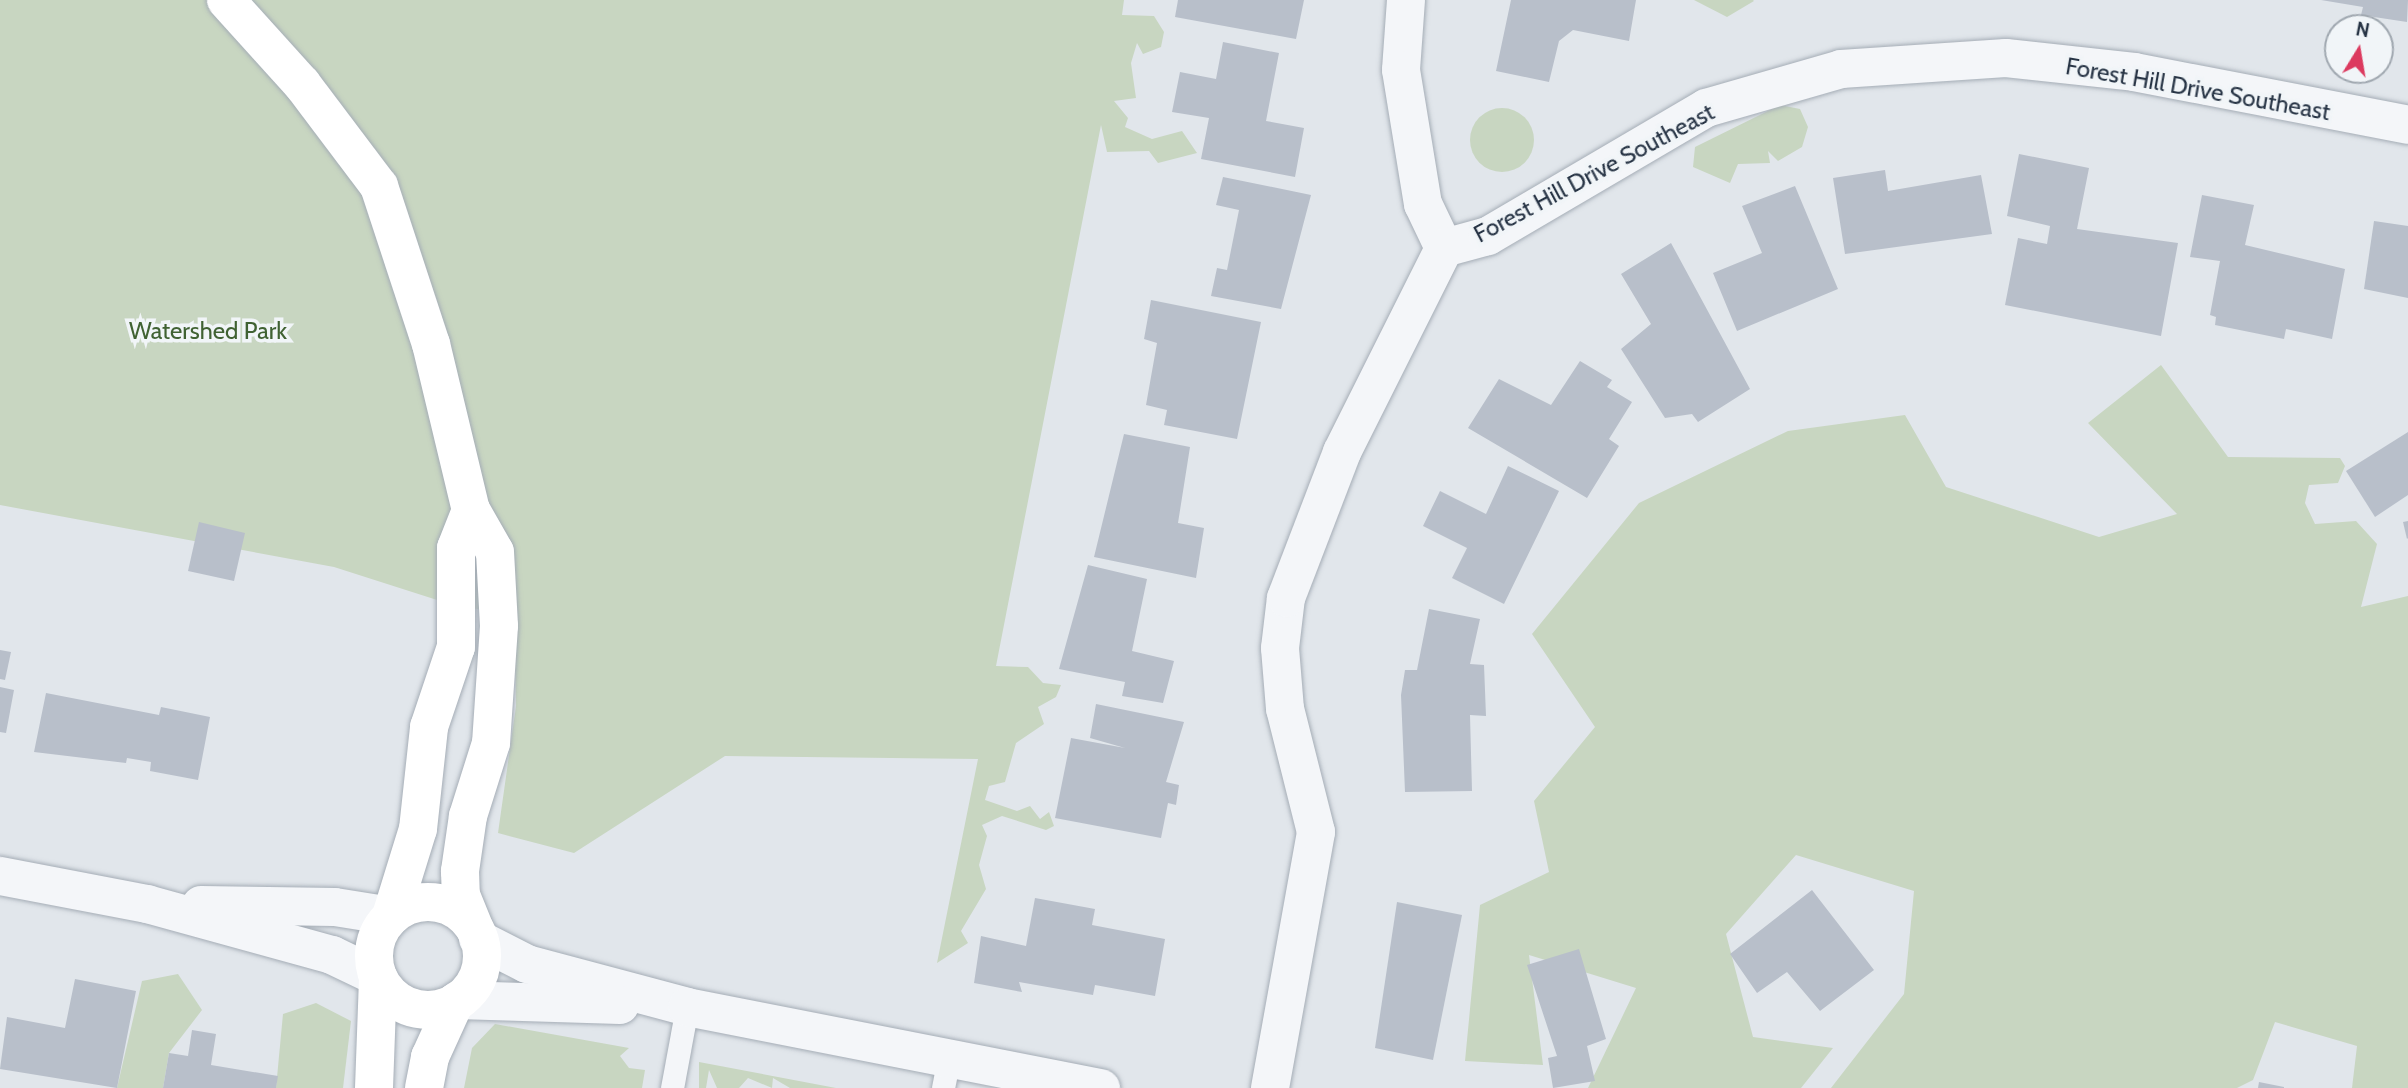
<!DOCTYPE html>
<html>
<head>
<meta charset="utf-8">
<style>
	body { margin:0 }
	#map { position:relative; width:2408px; height:1088px; overflow:hidden; background:#e1e6eb; font-family:Cabin,sans-serif }
	div>[style] { position:absolute }
	[style*='--x'] { left:calc(var(--x)*1px); top:calc(var(--y)*1px); width:calc(var(--w)*1px); rotate:calc(var(--a)*1deg) }
	.green>* { inset:0; background:#c8d6c1 }
	.round { border-radius:50% }
	.building>* { inset:0; background:#b8bfca }
	.roads { filter:drop-shadow(0 0 2px #a5adb6) drop-shadow(0 0 2px #a5adb6) }
	.service>* { height:23px; margin:-11.5px; padding:0 11.5px; transform-origin:11.5px; border-radius:11.5px; background:#f4f6f9 }
	.minor>* { height:38px; margin:-19px; padding:0 19px; transform-origin:19px; border-radius:19px; background:#f4f6f9 }
	.tertiary>* { height:38px; margin:-19px; padding:0 19px; transform-origin:19px; border-radius:19px; background:#f4f6f9 }
	.secondary>* { height:38px; margin:-19px; padding:0 19px; transform-origin:19px; border-radius:19px; background:#fff }
	.secondary>.ring { margin:-19px; padding:0; box-sizing:content-box; background:none; border:38px solid #fff; border-radius:50% }
	span { translate:-50% -50%; white-space:nowrap; text-align:center; line-height:1.15; -webkit-text-stroke:7px #f1f5f8; paint-order:stroke }
	.street-label { font-size:24px; color:#273445 }
	.park-label { font-size:24px; color:#406233 }
	.north { position:absolute; left:2324px; top:14px; width:70px; height:70px; box-sizing:border-box; background:#f1f5f8; border:2px solid #a0a8b0; border-radius:50%; rotate:11deg; font-size:19px; font-weight:700; line-height:28px; text-align:center; color:#273445 }
	.north::after { content:''; display:block; margin:auto; width:24px; height:32px; background:#dc3a5f; clip-path:polygon(50% 0,100% 100%,50% 72%,0 100%) }
</style>
</head>
<body>
<div id="map">
	<div class="green">
		<i style="clip-path:polygon(0 0,1124px 0,1122px 15px,1154px 16px,1164px 32px,1161px 47px,1143px 54px,1137px 43px,1131px 63px,1136px 98px,1114px 101px,1128px 118px,1125px 127px,1152px 139px,1182px 131px,1197px 153px,1158px 163px,1149px 151px,1107px 152px,1101px 125px,996px 666px,1028px 667px,1043px 683px,1061px 685px,1056px 697px,1038px 707px,1044px 724px,1016px 743px,1005px 782px,989px 786px,985px 800px,1017px 811px,1030px 806px,1040px 819px,1049px 812px,1054px 826px,1046px 830px,1002px 816px,982px 825px,987px 836px,979px 865px,986px 889px,961px 931px,968px 943px,937px 963px,978px 759px,725px 756px,574px 853px,498px 833px,516px 706px,514px 613px,459px 607px,334px 567px,0 505px)"></i>
		<i style="clip-path:polygon(1694px 0,1753px 0,1754px 1px,1727px 17px)"></i>
		<i style="clip-path:polygon(1780px 105px,1800px 109px,1808px 127px,1802px 147px,1778px 161px,1768px 151px,1770px 163px,1738px 164px,1730px 183px,1693px 167px,1695px 147px)"></i>
		<i class="round" style="left:1470px;top:108px;width:64px;height:64px"></i>
		<i style="clip-path:polygon(2161px 365px,2228px 457px,2340px 458px,2345px 466px,2338px 483px,2309px 485px,2305px 503px,2315px 524px,2356px 521px,2377px 544px,2361px 607px,2408px 596px,2408px 1088px,2352px 1088px,2357px 1046px,2275px 1022px,2253px 1080px,2237px 1088px,1831px 1088px,1904px 994px,1914px 891px,1796px 855px,1726px 934px,1753px 1037px,1833px 1048px,1801px 1088px,1588px 1088px,1636px 988px,1529px 955px,1543px 1065px,1465px 1061px,1480px 905px,1549px 872px,1534px 801px,1595px 727px,1532px 634px,1639px 503px,1788px 431px,1905px 415px,1946px 487px,2099px 537px,2177px 514px,2088px 423px)"></i>
		<i style="clip-path:polygon(178px 974px,202px 1010px,169px 1053px,163px 1088px,117px 1088px,142px 981px)"></i>
		<i style="clip-path:polygon(316px 1003px,351px 1021px,343px 1088px,276px 1088px,283px 1014px)"></i>
		<i style="clip-path:polygon(495px 1024px,629px 1048px,620px 1056px,629px 1068px,645px 1070px,642px 1088px,464px 1088px,472px 1048px)"></i>
		<i style="clip-path:polygon(699px 1062px,836px 1088px,790px 1088px,773px 1078px,772px 1088px,748px 1078px,739px 1088px,717px 1088px,709px 1070px,706px 1088px,699px 1088px)"></i>
	</div>
	<div class="building">
		<i style="clip-path:polygon(1178px 0,1304px 0,1296px 39px,1175px 17px)"></i>
		<i style="clip-path:polygon(1511px 0,1636px 0,1629px 41px,1573px 30px,1559px 41px,1549px 82px,1496px 71px)"></i>
		<i style="clip-path:polygon(2321px 0,2408px 0,2407px 22px,2361px 15px,2363px 7px)"></i>
		<i style="clip-path:polygon(1223px 42px,1279px 53px,1266px 121px,1304px 128px,1295px 177px,1201px 159px,1209px 118px,1172px 112px,1180px 72px,1216px 79px)"></i>
		<i style="clip-path:polygon(2019px 154px,2089px 168px,2077px 229px,2178px 243px,2161px 336px,2005px 305px,2018px 238px,2047px 244px,2050px 226px,2007px 216px)"></i>
		<i style="clip-path:polygon(1885px 170px,1888px 191px,1981px 175px,1992px 234px,1845px 254px,1833px 178px)"></i>
		<i style="clip-path:polygon(1223px 177px,1311px 195px,1281px 309px,1211px 296px,1217px 268px,1227px 270px,1239px 210px,1216px 205px)"></i>
		<i style="clip-path:polygon(1795px 186px,1838px 289px,1737px 331px,1713px 273px,1762px 253px,1742px 206px)"></i>
		<i style="clip-path:polygon(2202px 195px,2254px 205px,2245px 245px,2345px 269px,2332px 339px,2286px 329px,2284px 339px,2215px 325px,2216px 317px,2210px 315px,2220px 261px,2190px 257px)"></i>
		<i style="clip-path:polygon(2374px 221px,2408px 226px,2408px 298px,2364px 289px)"></i>
		<i style="clip-path:polygon(1671px 243px,1750px 389px,1698px 422px,1692px 414px,1665px 418px,1621px 349px,1651px 324px,1621px 274px)"></i>
		<i style="clip-path:polygon(1151px 300px,1261px 322px,1237px 439px,1164px 425px,1167px 410px,1146px 405px,1157px 343px,1144px 339px)"></i>
		<i style="clip-path:polygon(1580px 361px,1612px 380px,1607px 387px,1632px 402px,1609px 439px,1619px 446px,1587px 498px,1468px 428px,1499px 379px,1551px 405px)"></i>
		<i style="clip-path:polygon(2408px 432px,2408px 495px,2375px 517px,2346px 471px)"></i>
		<i style="clip-path:polygon(1124px 434px,1190px 447px,1178px 523px,1204px 528px,1196px 578px,1094px 557px)"></i>
		<i style="clip-path:polygon(1508px 466px,1559px 491px,1504px 604px,1452px 578px,1467px 548px,1423px 526px,1440px 491px,1486px 514px)"></i>
		<i style="clip-path:polygon(2408px 521px,2408px 538px,2407px 539px,2403px 522px)"></i>
		<i style="clip-path:polygon(199px 522px,245px 533px,234px 581px,188px 571px)"></i>
		<i style="clip-path:polygon(1088px 565px,1147px 579px,1132px 651px,1174px 661px,1163px 703px,1122px 696px,1125px 682px,1059px 669px)"></i>
		<i style="clip-path:polygon(1429px 609px,1480px 619px,1470px 664px,1484px 665px,1486px 716px,1470px 715px,1472px 791px,1405px 792px,1401px 695px,1405px 670px,1417px 670px)"></i>
		<i style="clip-path:polygon(0 650px,11px 652px,5px 680px,0 679px)"></i>
		<i style="clip-path:polygon(0 687px,14px 690px,6px 733px,0 732px)"></i>
		<i style="clip-path:polygon(46px 693px,159px 715px,161px 707px,210px 717px,198px 780px,150px 771px,151px 762px,127px 758px,126px 763px,34px 752px)"></i>
		<i style="clip-path:polygon(1096px 704px,1184px 722px,1166px 782px,1179px 785px,1176px 805px,1168px 803px,1161px 838px,1055px 818px,1071px 738px,1125px 748px,1090px 738px)"></i>
		<i style="clip-path:polygon(1812px 890px,1874px 970px,1820px 1011px,1787px 972px,1757px 993px,1730px 954px)"></i>
		<i style="clip-path:polygon(1035px 898px,1095px 909px,1092px 925px,1165px 939px,1155px 996px,1095px 985px,1093px 995px,1019px 982px,1022px 992px,974px 983px,981px 936px,1026px 946px)"></i>
		<i style="clip-path:polygon(1397px 902px,1462px 915px,1433px 1060px,1375px 1048px)"></i>
		<i style="clip-path:polygon(1579px 949px,1606px 1039px,1587px 1046px,1595px 1081px,1553px 1088px,1548px 1058px,1557px 1056px,1527px 965px)"></i>
		<i style="clip-path:polygon(75px 979px,136px 991px,117px 1088px,0 1069px,7px 1017px,65px 1028px)"></i>
		<i style="clip-path:polygon(192px 1030px,216px 1034px,211px 1065px,278px 1076px,276px 1088px,163px 1088px,169px 1053px,188px 1056px)"></i>
		<i style="clip-path:polygon(2259px 1082px,2284px 1087px,2284px 1088px,2258px 1088px)"></i>
	</div>
	<div class="roads">
		<div class="service">
			<i style="--x:672;--y:1088;--w:82;--a:-79.5"></i>
			<i style="--x:943;--y:1088;--w:26;--a:-79"></i>
		</div>
		<div class="minor">
			<i style="--x:1406;--y:0;--w:70;--a:94.1"></i>
			<i style="--x:1401;--y:70;--w:136;--a:80.7"></i>
			<i style="--x:1423;--y:204;--w:49;--a:64.5"></i>
			<i style="--x:1270;--y:1088;--w:260;--a:-79.8"></i>
			<i style="--x:1316;--y:832;--w:127;--a:-104.1"></i>
			<i style="--x:1285;--y:709;--w:61;--a:-94.7"></i>
			<i style="--x:1280;--y:648;--w:50;--a:-83.2"></i>
			<i style="--x:1286;--y:598;--w:156;--a:-69"></i>
			<i style="--x:1342;--y:452;--w:228;--a:-63.4"></i>
			<i style="--x:1444;--y:248;--w:46;--a:-15.3"></i>
			<i style="--x:1488;--y:236;--w:253;--a:-30.4"></i>
			<i style="--x:1706;--y:108;--w:141;--a:-16.1"></i>
			<i style="--x:1841;--y:69;--w:165;--a:-3.8"></i>
			<i style="--x:2006;--y:58;--w:129;--a:6.2"></i>
			<i style="--x:2134;--y:72;--w:279;--a:10.9"></i>
		</div>
		<div class="tertiary">
			<i style="--x:0;--y:876;--w:150;--a:10.8"></i>
			<i style="--x:147;--y:904;--w:192;--a:15.4"></i>
			<i style="--x:332;--y:955;--w:51;--a:25.6"></i>
			<i style="--x:201;--y:905;--w:134;--a:0.9"></i>
			<i style="--x:335;--y:907;--w:57;--a:9.1"></i>
			<i style="--x:478;--y:939;--w:55;--a:27"></i>
			<i style="--x:527;--y:964;--w:166;--a:15"></i>
			<i style="--x:687;--y:1007;--w:422;--a:11.1"></i>
			<i style="--x:458;--y:1000;--w:162;--a:1.8"></i>
		</div>
		<div class="secondary">
			<i style="--x:226;--y:0;--w:113;--a:47.9"></i>
			<i style="--x:302;--y:84;--w:128;--a:53"></i>
			<i style="--x:379;--y:186;--w:166;--a:71.8"></i>
			<i style="--x:431;--y:344;--w:171;--a:76.5"></i>
			<i style="--x:471;--y:510;--w:48;--a:60.3"></i>
			<i style="--x:495;--y:552;--w:74;--a:86.9"></i>
			<i style="--x:499;--y:626;--w:117;--a:93.9"></i>
			<i style="--x:491;--y:743;--w:77;--a:107.5"></i>
			<i style="--x:468;--y:816;--w:56;--a:98.3"></i>
			<i style="--x:460;--y:871;--w:24;--a:88"></i>
			<i style="--x:461;--y:895;--w:35;--a:68"></i>
			<i class="ring" style="left:374px;top:902px;width:70px;height:70px"></i>
			<i style="--x:391;--y:916;--w:91;--a:-72.8"></i>
			<i style="--x:418;--y:829;--w:103;--a:-83.8"></i>
			<i style="--x:429;--y:727;--w:84;--a:-71.4"></i>
			<i style="--x:456;--y:647;--w:99;--a:-90"></i>
			<i style="--x:456;--y:548;--w:41;--a:-68.5"></i>
			<i style="--x:374;--y:1088;--w:111;--a:-87.9"></i>
			<i style="--x:424;--y:1088;--w:32;--a:-79"></i>
			<i style="--x:430;--y:1057;--w:60;--a:-65.6"></i>
		</div>
	</div>
	<div class="street-label">
		<span style="left:2198px;top:89px;rotate:10deg">Forest Hill Drive Southeast</span>
		<span style="left:1594px;top:173px;rotate:-28deg">Forest Hill Drive Southeast</span>
	</div>
	<div class="park-label">
		<span style="left:208px;top:331px">Watershed Park</span>
	</div>
	<div class="north">N</div>
</div>
</body>
</html>
